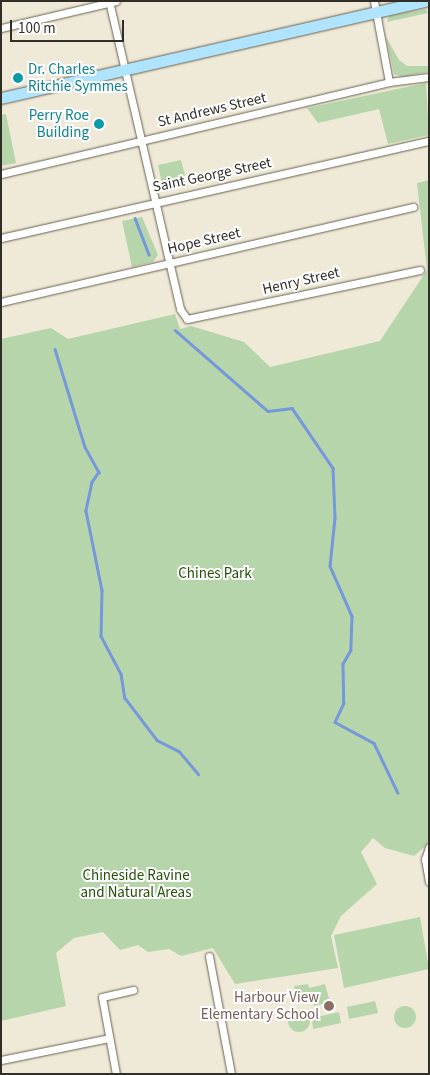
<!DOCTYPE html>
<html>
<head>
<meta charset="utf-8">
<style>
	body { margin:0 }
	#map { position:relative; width:430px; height:1075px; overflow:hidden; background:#efe9d7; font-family:"Source Sans 3",sans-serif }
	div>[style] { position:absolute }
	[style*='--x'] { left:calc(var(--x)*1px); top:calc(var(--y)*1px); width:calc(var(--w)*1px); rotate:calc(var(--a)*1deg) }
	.green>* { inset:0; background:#b7d5aa }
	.round { border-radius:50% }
	.stream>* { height:2.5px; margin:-1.25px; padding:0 1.25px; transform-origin:1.25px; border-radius:1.25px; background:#7597dc }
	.roads { filter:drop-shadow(0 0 1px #676252) drop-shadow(0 0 1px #676252) }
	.minor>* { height:7px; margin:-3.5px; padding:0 3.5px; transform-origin:3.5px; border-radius:3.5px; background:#fff }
	.primary>* { height:11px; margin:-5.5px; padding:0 5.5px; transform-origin:5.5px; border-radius:5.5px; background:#b0e3fd }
	.dots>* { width:14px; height:14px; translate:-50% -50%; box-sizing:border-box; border:2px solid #fff; border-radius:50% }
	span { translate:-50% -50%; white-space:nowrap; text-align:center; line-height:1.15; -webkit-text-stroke:4px #fff; paint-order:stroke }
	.culture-label { font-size:15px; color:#0d838f }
	.left { translate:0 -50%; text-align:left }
	.right { translate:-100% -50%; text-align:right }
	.street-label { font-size:15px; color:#302e27 }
	.park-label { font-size:15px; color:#245107 }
	.education-label { font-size:15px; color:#785e54 }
	.frame { position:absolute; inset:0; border:2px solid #302e27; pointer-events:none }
	.scale { position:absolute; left:10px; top:20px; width:114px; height:22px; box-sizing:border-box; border:2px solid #302e27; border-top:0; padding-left:6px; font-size:15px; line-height:18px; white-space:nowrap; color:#302e27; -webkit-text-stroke:4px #fff; paint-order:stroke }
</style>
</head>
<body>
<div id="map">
	<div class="green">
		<i style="clip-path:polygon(426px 9px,428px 13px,387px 22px,389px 16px)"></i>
		<i style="clip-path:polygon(386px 37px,399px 60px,407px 66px,429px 66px,429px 72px,402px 77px,394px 74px)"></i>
		<i style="clip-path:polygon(426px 83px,429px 135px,388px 144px,379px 109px,318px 123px,307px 108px)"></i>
		<i style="clip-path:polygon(6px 114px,16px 163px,1px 166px,1px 115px)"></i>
		<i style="clip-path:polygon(181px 160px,188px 187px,163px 189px,158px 165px)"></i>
		<i style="clip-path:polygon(429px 180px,429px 843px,414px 856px,385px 848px,373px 838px,361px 852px,377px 884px,341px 916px,331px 936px,338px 968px,235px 984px,213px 948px,181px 956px,169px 949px,148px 952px,138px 945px,120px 950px,103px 932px,74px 938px,56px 953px,66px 1006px,1px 1021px,1px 339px,51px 328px,68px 339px,175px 314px,180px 329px,191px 326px,244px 342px,270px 367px,380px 341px,427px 270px,417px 183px)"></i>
		<i style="clip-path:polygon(142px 217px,158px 255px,153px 262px,132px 267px,122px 221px)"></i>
		<i style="clip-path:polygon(420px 917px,429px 969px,344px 988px,334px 935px)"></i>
		<i style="clip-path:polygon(308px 984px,309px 988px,325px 984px,330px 1002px,314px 1006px,312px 997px,296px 1000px,294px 986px)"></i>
		<i style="clip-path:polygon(375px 1001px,378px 1013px,349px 1019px,347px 1007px)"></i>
		<i class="round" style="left:394px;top:1006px;width:22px;height:22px"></i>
		<i class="round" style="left:288px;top:1010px;width:22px;height:22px"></i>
		<i style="clip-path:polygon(339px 1012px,341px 1023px,313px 1029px,312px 1018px)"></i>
	</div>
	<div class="stream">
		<i style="--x:135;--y:218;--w:39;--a:69"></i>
		<i style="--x:175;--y:330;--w:123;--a:41.1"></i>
		<i style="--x:268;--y:411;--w:24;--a:-7"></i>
		<i style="--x:292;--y:408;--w:73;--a:55.7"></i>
		<i style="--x:333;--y:468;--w:50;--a:87.7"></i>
		<i style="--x:335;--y:518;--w:48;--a:95.9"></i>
		<i style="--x:330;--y:566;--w:55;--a:66.3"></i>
		<i style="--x:352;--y:616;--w:34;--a:92"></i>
		<i style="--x:351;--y:650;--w:16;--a:120"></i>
		<i style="--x:343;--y:664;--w:39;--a:89"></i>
		<i style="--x:344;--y:703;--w:21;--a:115"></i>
		<i style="--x:335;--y:722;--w:44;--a:28.3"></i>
		<i style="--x:374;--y:743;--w:55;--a:64.4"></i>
		<i style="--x:55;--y:349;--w:102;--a:73"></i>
		<i style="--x:85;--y:447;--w:29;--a:61"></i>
		<i style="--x:99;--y:472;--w:12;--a:125"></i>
		<i style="--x:92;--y:482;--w:30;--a:102"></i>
		<i style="--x:86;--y:511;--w:81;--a:78.6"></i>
		<i style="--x:102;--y:590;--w:46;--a:91.2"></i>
		<i style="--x:101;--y:636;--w:43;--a:62.2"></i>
		<i style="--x:121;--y:674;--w:24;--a:81"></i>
		<i style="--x:125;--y:698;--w:53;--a:52.7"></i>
		<i style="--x:157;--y:740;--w:25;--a:27"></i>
		<i style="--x:179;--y:751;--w:30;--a:50"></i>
	</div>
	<div class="roads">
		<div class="minor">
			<i style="--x:109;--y:1;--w:316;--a:77"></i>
			<i style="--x:180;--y:309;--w:12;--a:55"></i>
			<i style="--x:187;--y:319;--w:238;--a:-11.9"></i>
			<i style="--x:374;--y:1;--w:82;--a:79.5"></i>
			<i style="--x:1;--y:28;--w:118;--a:-13.2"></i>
			<i style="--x:1;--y:174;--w:399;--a:-13.3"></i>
			<i style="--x:389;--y:82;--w:40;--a:-7.1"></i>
			<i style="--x:1;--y:238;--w:439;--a:-12.8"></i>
			<i style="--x:1;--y:302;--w:423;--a:-13"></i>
			<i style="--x:429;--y:847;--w:13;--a:108"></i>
			<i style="--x:425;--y:859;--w:23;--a:80"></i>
			<i style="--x:209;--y:956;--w:120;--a:79.4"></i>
			<i style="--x:1;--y:1060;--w:110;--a:-11.5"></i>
			<i style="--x:116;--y:1074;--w:78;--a:-100.3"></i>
			<i style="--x:102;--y:997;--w:32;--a:-13"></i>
		</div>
		<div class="primary">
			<i style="--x:1;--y:98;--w:435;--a:-12.9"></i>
		</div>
	</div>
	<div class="dots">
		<i style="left:18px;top:78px;background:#0f9aa8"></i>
		<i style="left:99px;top:124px;background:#0f9aa8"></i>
		<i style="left:329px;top:1006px;background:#8d6e63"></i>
	</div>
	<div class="culture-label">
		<span class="left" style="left:28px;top:78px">Dr. Charles<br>Ritchie Symmes</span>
		<span class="right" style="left:89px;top:124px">Perry Roe<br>Building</span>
	</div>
	<div class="street-label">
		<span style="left:212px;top:110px;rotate:-13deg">St Andrews Street</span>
		<span style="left:212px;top:175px;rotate:-12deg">Saint George Street</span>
		<span style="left:204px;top:241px;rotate:-13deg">Hope Street</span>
		<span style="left:301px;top:281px;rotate:-13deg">Henry Street</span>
	</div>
	<div class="park-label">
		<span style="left:215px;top:574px">Chines Park</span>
		<span style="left:136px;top:884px">Chineside Ravine<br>and Natural Areas</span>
	</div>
	<div class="education-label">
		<span class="right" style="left:319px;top:1006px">Harbour View<br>Elementary School</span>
	</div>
	<div class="frame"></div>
	<div class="scale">100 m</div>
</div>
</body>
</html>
